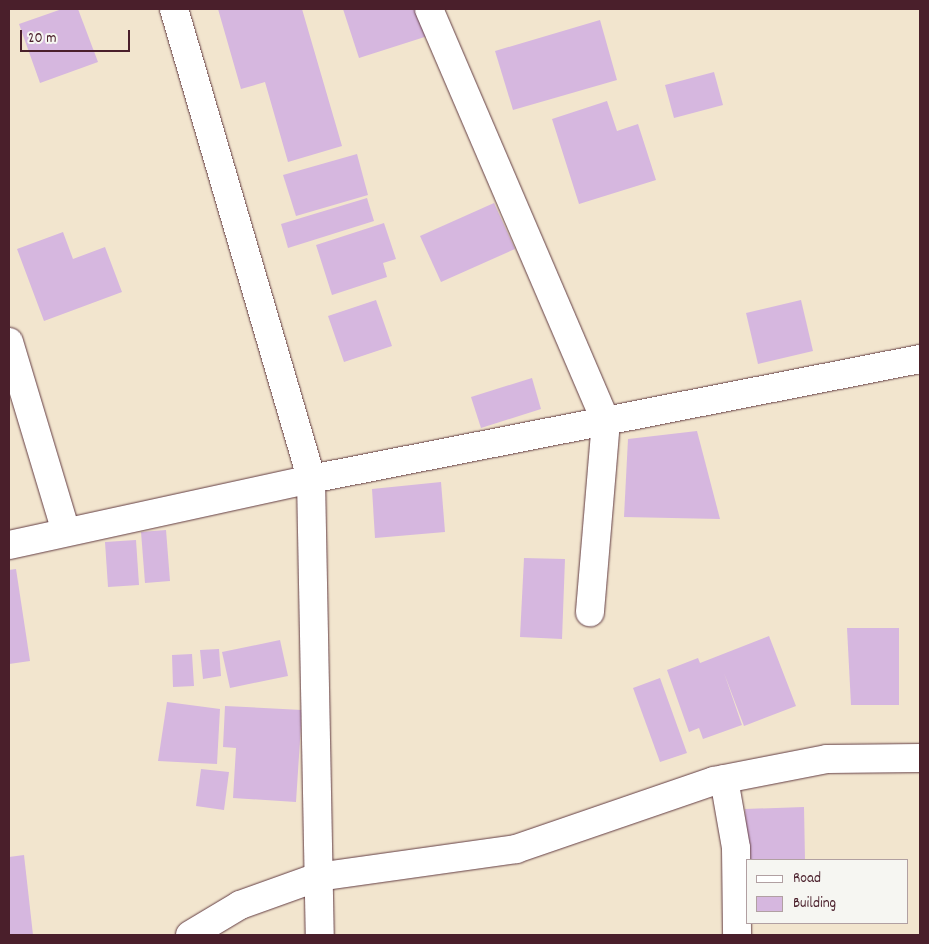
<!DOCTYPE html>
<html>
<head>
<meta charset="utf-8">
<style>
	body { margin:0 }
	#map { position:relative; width:929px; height:944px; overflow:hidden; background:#f2e5ce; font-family:Dekko,sans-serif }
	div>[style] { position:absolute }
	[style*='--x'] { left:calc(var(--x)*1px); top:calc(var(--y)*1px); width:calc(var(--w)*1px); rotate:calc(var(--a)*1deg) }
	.building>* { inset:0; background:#d6b7df }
	.roads { filter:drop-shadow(0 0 1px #633d43) drop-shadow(0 0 1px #633d43) }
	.street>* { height:28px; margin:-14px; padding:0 14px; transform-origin:14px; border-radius:14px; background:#fff }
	span { translate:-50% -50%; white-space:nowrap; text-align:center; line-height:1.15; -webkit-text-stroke:4.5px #f6f6f2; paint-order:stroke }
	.frame { position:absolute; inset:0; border:10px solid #4a1f2b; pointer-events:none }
	.legend { position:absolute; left:746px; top:859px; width:162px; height:65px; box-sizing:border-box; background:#f6f6f2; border:1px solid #b1a0a2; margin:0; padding:6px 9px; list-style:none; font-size:15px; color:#4a1f2b }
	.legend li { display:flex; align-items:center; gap:10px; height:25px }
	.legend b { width:25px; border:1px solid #b1a0a2 }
	.scale { position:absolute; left:20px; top:30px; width:110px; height:22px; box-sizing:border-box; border:2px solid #4a1f2b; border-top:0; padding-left:6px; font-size:15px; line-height:18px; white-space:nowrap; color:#4a1f2b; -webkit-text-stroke:4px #f6f6f2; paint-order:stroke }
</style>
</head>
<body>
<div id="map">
	<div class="building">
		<i style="clip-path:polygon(62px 9px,78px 9px,98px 62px,40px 83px,19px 24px)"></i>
		<i style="clip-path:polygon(218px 9px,302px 9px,342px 146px,288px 162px,265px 82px,241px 89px)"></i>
		<i style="clip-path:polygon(343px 9px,425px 9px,434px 34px,359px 58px)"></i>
		<i style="clip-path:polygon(600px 20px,617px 80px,513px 110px,495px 51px)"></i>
		<i style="clip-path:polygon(714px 72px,723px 105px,674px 118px,665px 85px)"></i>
		<i style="clip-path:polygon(607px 101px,617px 131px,638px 124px,656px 180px,579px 204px,552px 119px)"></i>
		<i style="clip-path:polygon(357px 154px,368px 195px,296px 216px,283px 175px)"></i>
		<i style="clip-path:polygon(367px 198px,374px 221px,288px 248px,281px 224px)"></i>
		<i style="clip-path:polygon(494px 203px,515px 249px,441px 282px,420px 236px)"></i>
		<i style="clip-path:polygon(384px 223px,396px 259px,383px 263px,387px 277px,332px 295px,316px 245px)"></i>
		<i style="clip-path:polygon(63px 232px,73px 259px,105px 247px,122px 292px,44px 321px,17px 249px)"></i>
		<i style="clip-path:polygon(376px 300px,392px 346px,344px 362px,328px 316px)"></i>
		<i style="clip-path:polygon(801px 300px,813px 351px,758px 364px,746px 313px)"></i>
		<i style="clip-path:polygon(532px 378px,541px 409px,481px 428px,471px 397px)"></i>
		<i style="clip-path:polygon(697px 431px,720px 519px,624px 517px,628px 439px)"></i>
		<i style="clip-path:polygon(441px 482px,445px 532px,375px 538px,372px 489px)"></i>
		<i style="clip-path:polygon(166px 530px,170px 581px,145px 583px,141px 532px)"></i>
		<i style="clip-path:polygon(136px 540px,139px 585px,108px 587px,105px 542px)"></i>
		<i style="clip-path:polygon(524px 558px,565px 559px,562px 639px,520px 637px)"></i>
		<i style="clip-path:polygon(16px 569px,30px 661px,9px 664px,9px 570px)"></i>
		<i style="clip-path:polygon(847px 628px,899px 628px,899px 705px,851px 705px)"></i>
		<i style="clip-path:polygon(769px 636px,796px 706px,744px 726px,724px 673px,742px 725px,703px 739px,699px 728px,689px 732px,667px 670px,698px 658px,700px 663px)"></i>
		<i style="clip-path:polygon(280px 640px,288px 676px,230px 688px,222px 652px)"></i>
		<i style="clip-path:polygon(219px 649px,221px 676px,203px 679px,200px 650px)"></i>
		<i style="clip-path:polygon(192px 654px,194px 686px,173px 687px,172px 655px)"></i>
		<i style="clip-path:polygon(660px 678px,687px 753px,660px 762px,633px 688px)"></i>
		<i style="clip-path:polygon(167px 702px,220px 709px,217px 764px,158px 761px)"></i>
		<i style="clip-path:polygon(225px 706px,302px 710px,296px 802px,233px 798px,236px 748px,223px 747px)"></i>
		<i style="clip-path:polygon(201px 769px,229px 772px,224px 810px,196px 806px)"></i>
		<i style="clip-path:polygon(804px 807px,805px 860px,747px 860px,745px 809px)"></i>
		<i style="clip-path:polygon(24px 855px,33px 935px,9px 935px,9px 857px)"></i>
	</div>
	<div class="roads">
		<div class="street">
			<i style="--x:174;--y:9;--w:490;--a:73.7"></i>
			<i style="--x:311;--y:479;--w:456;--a:88.9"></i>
			<i style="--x:429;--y:9;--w:448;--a:66.8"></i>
			<i style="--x:606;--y:421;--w:192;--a:94.8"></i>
			<i style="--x:9;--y:342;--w:198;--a:73.3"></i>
			<i style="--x:9;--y:545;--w:309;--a:-12.3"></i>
			<i style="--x:311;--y:479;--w:621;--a:-11.15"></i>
			<i style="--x:724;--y:779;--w:70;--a:80.1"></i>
			<i style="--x:736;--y:848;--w:87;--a:89.3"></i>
			<i style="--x:190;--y:935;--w:58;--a:-31"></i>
			<i style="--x:240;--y:905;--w:83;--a:-19.7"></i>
			<i style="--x:318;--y:877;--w:200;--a:-8"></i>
			<i style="--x:516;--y:849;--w:209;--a:-19"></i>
			<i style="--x:714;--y:781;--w:115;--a:-11"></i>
			<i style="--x:827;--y:759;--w:93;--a:-0.6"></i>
		</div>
	</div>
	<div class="frame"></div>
	<ul class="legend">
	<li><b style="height:6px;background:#fff"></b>Road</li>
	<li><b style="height:14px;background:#d6b7df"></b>Building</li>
	</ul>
	<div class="scale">20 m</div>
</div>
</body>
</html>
